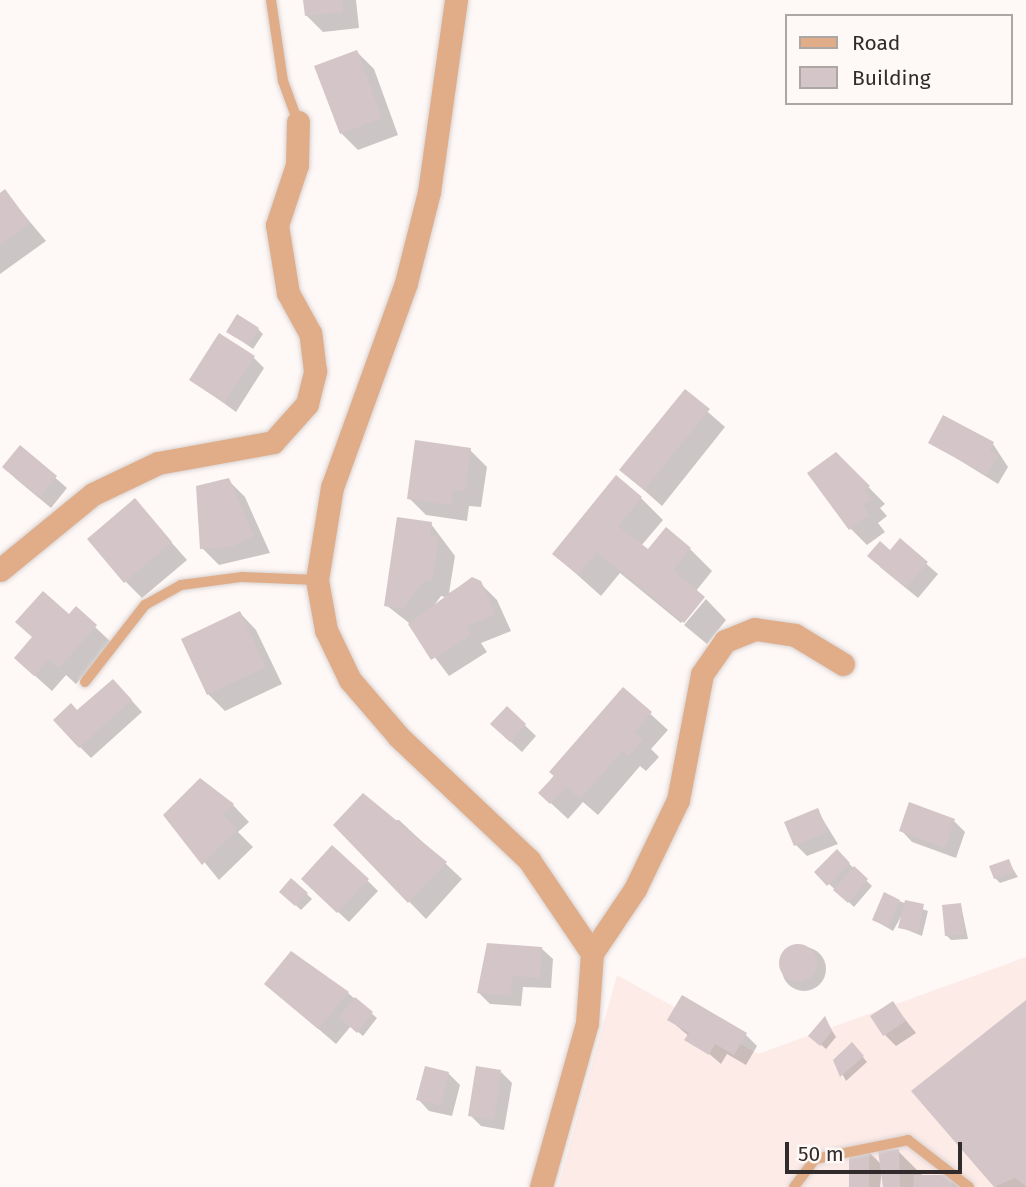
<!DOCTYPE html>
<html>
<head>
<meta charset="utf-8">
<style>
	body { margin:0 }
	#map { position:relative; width:1026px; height:1187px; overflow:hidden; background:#fef8f7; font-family:"Fira Sans",sans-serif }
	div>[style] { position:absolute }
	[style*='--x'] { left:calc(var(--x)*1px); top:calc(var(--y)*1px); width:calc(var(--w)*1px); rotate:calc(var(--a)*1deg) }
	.built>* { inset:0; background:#fdebe8 }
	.shadow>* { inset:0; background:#0003 }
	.round { border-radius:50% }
	.building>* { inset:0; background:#d3c5c8 }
	.roads { filter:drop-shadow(0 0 2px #d9d3d2) drop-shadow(0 0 2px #d9d3d2) }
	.lane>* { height:10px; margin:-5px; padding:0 5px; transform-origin:5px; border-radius:5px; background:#e1ad88 }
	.street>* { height:23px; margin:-11.5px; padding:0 11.5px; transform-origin:11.5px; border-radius:11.5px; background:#e1ad88 }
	span { translate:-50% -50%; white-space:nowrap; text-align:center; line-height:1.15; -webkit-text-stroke:6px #fef8f7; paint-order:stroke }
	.legend { position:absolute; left:785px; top:14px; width:228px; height:91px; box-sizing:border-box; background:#fef8f7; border:2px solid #aca6a5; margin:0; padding:9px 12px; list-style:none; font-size:21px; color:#312c2b }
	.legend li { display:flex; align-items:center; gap:14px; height:35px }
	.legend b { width:35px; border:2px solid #aca6a5 }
	.scale { position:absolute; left:785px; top:1142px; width:177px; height:32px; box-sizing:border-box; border:4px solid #312c2b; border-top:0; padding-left:9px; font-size:21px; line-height:24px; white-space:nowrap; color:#312c2b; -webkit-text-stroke:5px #fef8f7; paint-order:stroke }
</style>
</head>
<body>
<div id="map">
	<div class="built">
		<i style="clip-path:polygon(1026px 957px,1026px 1187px,558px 1187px,617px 975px,758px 1054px)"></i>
	</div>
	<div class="shadow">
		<i style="clip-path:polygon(305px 0,356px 0,359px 28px,323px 32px,307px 16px)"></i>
		<i style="clip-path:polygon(357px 52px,374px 69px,398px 135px,358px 150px,341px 133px)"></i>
		<i style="clip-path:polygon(5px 192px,46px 241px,0 274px,0 195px)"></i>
		<i style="clip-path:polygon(258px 329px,263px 334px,253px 349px,228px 331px)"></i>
		<i style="clip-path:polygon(253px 357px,264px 368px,236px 412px,192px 380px)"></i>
		<i style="clip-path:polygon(685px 392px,725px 427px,662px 506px,621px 470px)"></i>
		<i style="clip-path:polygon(930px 442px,993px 444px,1008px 467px,998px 484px)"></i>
		<i style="clip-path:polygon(20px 447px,67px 488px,51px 508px,15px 478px)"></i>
		<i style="clip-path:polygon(470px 450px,487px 467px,481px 507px,469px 506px,467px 521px,426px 515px,409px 498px)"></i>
		<i style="clip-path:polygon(836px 454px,885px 504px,880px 508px,887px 516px,878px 523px,885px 532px,867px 545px,851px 529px)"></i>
		<i style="clip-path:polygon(228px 480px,245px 497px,270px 553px,219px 565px,202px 548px)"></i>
		<i style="clip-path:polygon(641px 498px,663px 520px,641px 546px,648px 552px,690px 549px,712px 571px,696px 591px,703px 597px,681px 623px,620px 573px,601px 596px,554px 554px)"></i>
		<i style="clip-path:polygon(135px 501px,187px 560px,142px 598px,125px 581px)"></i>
		<i style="clip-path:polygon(evenodd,431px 524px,455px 556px,449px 593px,472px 579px,480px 583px,497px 600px,511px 631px,481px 643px,487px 652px,449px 676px,409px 623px,386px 605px,431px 524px,441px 596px,448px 598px,428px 614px,441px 596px)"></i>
		<i style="clip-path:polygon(900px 541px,938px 574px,918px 598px,880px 567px)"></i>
		<i style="clip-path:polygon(706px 599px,726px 620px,707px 644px,684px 625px)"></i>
		<i style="clip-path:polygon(76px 609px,112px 643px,76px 684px,66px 675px,52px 691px,33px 674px)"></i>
		<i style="clip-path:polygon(240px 613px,256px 630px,282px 684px,225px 711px,208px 694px)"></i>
		<i style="clip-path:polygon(623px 689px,668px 730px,651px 749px,659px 757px,646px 771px,640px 766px,598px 815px,583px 802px,568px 819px,540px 793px)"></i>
		<i style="clip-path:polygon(124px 692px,142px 712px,91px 758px,80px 747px,77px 713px)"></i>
		<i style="clip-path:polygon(507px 708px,536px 736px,522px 752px,503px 735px)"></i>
		<i style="clip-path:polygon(233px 805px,249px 822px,238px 832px,253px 847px,219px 880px,166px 815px)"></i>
		<i style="clip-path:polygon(817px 810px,838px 844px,807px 856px,796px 845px)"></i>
		<i style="clip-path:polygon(399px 820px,462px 879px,426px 919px,335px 825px)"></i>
		<i style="clip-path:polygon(954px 821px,965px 832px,956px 858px,912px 842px,901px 830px)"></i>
		<i style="clip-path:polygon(837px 852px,872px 886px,854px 907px,816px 872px)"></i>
		<i style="clip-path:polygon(1008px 861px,1018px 877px,1000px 883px,995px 878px)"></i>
		<i style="clip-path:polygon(292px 880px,312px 899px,301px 910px,281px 892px)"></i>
		<i style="clip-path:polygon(367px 880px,378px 891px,349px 922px,314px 890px)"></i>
		<i style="clip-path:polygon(899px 901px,928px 911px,922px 936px,900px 927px,903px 913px,893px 931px,874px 920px)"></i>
		<i style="clip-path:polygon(961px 905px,968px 939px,951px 940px,946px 935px)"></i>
		<i class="round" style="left:782px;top:947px;width:44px;height:44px"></i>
		<i style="clip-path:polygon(541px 948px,553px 959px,551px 988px,523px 987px,521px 1006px,490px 1004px,479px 993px)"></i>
		<i style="clip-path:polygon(266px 984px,348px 993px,377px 1018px,363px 1036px,351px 1026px,336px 1044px)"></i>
		<i style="clip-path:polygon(1026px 1001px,1026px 1187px,996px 1187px,913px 1092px)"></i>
		<i style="clip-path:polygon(893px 1004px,916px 1033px,896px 1046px,885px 1035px)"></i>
		<i style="clip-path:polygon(825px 1019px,836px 1037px,826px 1049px,811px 1036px)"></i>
		<i style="clip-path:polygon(670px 1020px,746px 1035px,757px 1046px,746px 1065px,727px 1054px,721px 1064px)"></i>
		<i style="clip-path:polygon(852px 1044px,867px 1062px,846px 1081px,835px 1060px)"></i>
		<i style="clip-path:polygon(426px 1068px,449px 1074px,460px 1085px,452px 1116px,429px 1111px,418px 1099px)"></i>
		<i style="clip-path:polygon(501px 1072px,512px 1083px,504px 1130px,481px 1126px,470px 1115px)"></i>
		<i style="clip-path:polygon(898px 1151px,924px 1177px,950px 1177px,961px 1187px,884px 1187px,882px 1168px,880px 1187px,851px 1187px,869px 1152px,881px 1164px)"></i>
	</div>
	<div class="building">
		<i style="clip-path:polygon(303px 0,342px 0,343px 12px,305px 16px)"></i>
		<i style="clip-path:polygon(357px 50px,382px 118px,340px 134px,314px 66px)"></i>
		<i style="clip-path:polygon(5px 189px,30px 223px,0 245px,0 193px)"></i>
		<i style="clip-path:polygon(237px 314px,259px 328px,248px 345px,226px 332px)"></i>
		<i style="clip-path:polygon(219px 333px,255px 356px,224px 403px,189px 380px)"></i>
		<i style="clip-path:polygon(685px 389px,710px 409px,644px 490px,619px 470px)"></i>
		<i style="clip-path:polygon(943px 415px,994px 442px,990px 451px,998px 455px,987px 475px,928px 443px)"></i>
		<i style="clip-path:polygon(415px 440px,471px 448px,465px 491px,453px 490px,451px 505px,407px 499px)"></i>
		<i style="clip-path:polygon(20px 445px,57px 476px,39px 498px,2px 467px)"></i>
		<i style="clip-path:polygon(836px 452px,870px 486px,865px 490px,872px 499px,863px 505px,870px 515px,849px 530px,807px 473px)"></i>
		<i style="clip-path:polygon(616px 475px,642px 497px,618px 526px,648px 549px,666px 527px,691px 548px,673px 570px,705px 597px,684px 623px,597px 552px,578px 575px,552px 554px)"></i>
		<i style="clip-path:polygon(229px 478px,254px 536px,232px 547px,200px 549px,196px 486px)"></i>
		<i style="clip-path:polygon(135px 498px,172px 542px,124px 583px,87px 539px)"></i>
		<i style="clip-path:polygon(397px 517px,432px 522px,430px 536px,439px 537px,432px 582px,424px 581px,403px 609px,384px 606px)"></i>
		<i style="clip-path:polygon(900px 538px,928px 562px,906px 588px,867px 556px,880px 541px,890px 550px)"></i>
		<i style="clip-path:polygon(472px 577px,481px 581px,496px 615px,466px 626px,471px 635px,431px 660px,408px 624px)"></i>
		<i style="clip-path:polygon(43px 591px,69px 614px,76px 606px,97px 625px,59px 668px,49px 659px,34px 676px,14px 658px,32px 637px,15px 622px)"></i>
		<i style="clip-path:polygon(240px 611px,266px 667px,207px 695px,181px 639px)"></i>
		<i style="clip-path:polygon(113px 679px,132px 700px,79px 748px,53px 720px,71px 703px,77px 710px)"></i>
		<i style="clip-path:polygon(623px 687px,652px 712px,635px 732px,643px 740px,628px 756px,623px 751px,580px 799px,566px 787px,550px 804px,538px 793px,554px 776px,549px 772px)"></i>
		<i style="clip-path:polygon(507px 706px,526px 724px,510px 742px,490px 724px)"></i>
		<i style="clip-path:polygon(200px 778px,234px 804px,223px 815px,237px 829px,202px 865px,163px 815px)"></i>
		<i style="clip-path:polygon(363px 793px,447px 862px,408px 903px,333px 825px)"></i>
		<i style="clip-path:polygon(909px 802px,955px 819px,945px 848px,899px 831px)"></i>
		<i style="clip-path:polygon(818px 808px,828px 832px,794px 846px,784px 822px)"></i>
		<i style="clip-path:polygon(332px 845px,369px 879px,337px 913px,301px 879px)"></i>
		<i style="clip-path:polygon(837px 849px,850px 863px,827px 886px,814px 872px)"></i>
		<i style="clip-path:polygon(1009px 859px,1014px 872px,994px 879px,989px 866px)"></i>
		<i style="clip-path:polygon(854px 866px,868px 879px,848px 903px,833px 890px)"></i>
		<i style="clip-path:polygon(291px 878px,308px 893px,295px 906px,279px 892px)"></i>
		<i style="clip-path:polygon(884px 892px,900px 900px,888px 927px,872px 920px)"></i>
		<i style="clip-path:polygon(905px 900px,924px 904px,918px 932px,898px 928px)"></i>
		<i style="clip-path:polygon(961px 903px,964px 934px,945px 936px,942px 905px)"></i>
		<i style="clip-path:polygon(487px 943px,542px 947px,540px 978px,512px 976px,511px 996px,477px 993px)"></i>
		<i class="round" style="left:779px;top:944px;width:38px;height:38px"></i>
		<i style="clip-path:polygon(291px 951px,349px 992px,318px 1029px,264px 984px)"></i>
		<i style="clip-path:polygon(682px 995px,747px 1033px,734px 1055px,715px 1044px,709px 1055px,684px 1040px,689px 1033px,667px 1020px)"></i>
		<i style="clip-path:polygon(355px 997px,373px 1012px,357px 1033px,339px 1017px)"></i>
		<i style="clip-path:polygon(1026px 1000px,1026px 1187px,1015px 1178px,994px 1187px,911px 1091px)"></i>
		<i style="clip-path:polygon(893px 1001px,906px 1021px,883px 1036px,870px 1016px)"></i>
		<i style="clip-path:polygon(825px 1016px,832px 1031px,820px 1046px,808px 1036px)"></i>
		<i style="clip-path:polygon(852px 1042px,864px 1056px,840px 1077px,833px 1060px)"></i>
		<i style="clip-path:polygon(425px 1066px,449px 1072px,441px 1106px,416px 1100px)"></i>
		<i style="clip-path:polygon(476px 1066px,501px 1070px,494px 1120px,468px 1116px)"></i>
		<i style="clip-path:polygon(869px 1149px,869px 1187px,849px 1187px,849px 1158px)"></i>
		<i style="clip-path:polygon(899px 1149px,900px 1187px,883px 1187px,878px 1150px)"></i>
		<i style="clip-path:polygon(914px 1175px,951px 1175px,953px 1187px,913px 1187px)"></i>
	</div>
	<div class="roads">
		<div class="lane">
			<i style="--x:271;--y:0;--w:82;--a:81.6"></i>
			<i style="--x:283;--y:81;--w:44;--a:69.9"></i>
			<i style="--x:85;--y:682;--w:98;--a:-52.1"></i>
			<i style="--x:145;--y:605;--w:41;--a:-29.1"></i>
			<i style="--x:181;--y:585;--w:62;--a:-7.5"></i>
			<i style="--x:242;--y:577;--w:75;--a:2.3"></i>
			<i style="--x:794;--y:1187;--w:35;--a:-53"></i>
			<i style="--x:815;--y:1159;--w:95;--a:-11.5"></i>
			<i style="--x:908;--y:1140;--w:77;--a:37.6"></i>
		</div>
		<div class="street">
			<i style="--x:456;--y:0;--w:194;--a:98"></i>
			<i style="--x:429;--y:192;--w:94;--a:104.2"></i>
			<i style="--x:406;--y:283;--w:217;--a:109.9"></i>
			<i style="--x:332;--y:487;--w:94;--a:99.2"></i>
			<i style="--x:317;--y:580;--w:51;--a:79.8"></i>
			<i style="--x:326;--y:630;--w:55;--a:64.4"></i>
			<i style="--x:350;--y:680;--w:75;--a:49.3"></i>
			<i style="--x:399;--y:737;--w:179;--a:43.4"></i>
			<i style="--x:529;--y:860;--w:112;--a:55.9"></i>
			<i style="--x:592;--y:953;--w:70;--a:94.1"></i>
			<i style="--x:587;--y:1023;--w:170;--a:105.7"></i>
			<i style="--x:0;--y:570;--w:120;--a:-39.3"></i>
			<i style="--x:93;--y:494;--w:72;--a:-25.5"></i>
			<i style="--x:158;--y:463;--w:117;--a:-10.3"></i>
			<i style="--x:273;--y:442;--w:51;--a:-48.2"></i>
			<i style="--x:307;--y:404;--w:34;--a:-76"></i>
			<i style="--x:315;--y:371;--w:38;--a:-97"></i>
			<i style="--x:310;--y:333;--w:46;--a:-118.8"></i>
			<i style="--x:288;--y:293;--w:69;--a:-99.2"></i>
			<i style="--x:277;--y:225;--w:63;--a:-71.6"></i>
			<i style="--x:297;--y:165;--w:43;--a:-88.7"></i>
			<i style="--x:592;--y:953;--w:77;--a:-56.1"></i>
			<i style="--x:635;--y:889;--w:99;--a:-64.2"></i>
			<i style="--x:678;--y:800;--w:128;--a:-79.2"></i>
			<i style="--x:702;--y:674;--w:40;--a:-55.1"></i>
			<i style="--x:725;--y:641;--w:32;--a:-22"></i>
			<i style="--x:755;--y:629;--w:40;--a:8.5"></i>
			<i style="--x:795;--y:635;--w:56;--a:31.1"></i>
		</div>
	</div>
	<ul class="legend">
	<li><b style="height:9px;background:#e1ad88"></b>Road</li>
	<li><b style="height:19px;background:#d3c5c8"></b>Building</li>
	</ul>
	<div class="scale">50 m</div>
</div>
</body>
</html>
